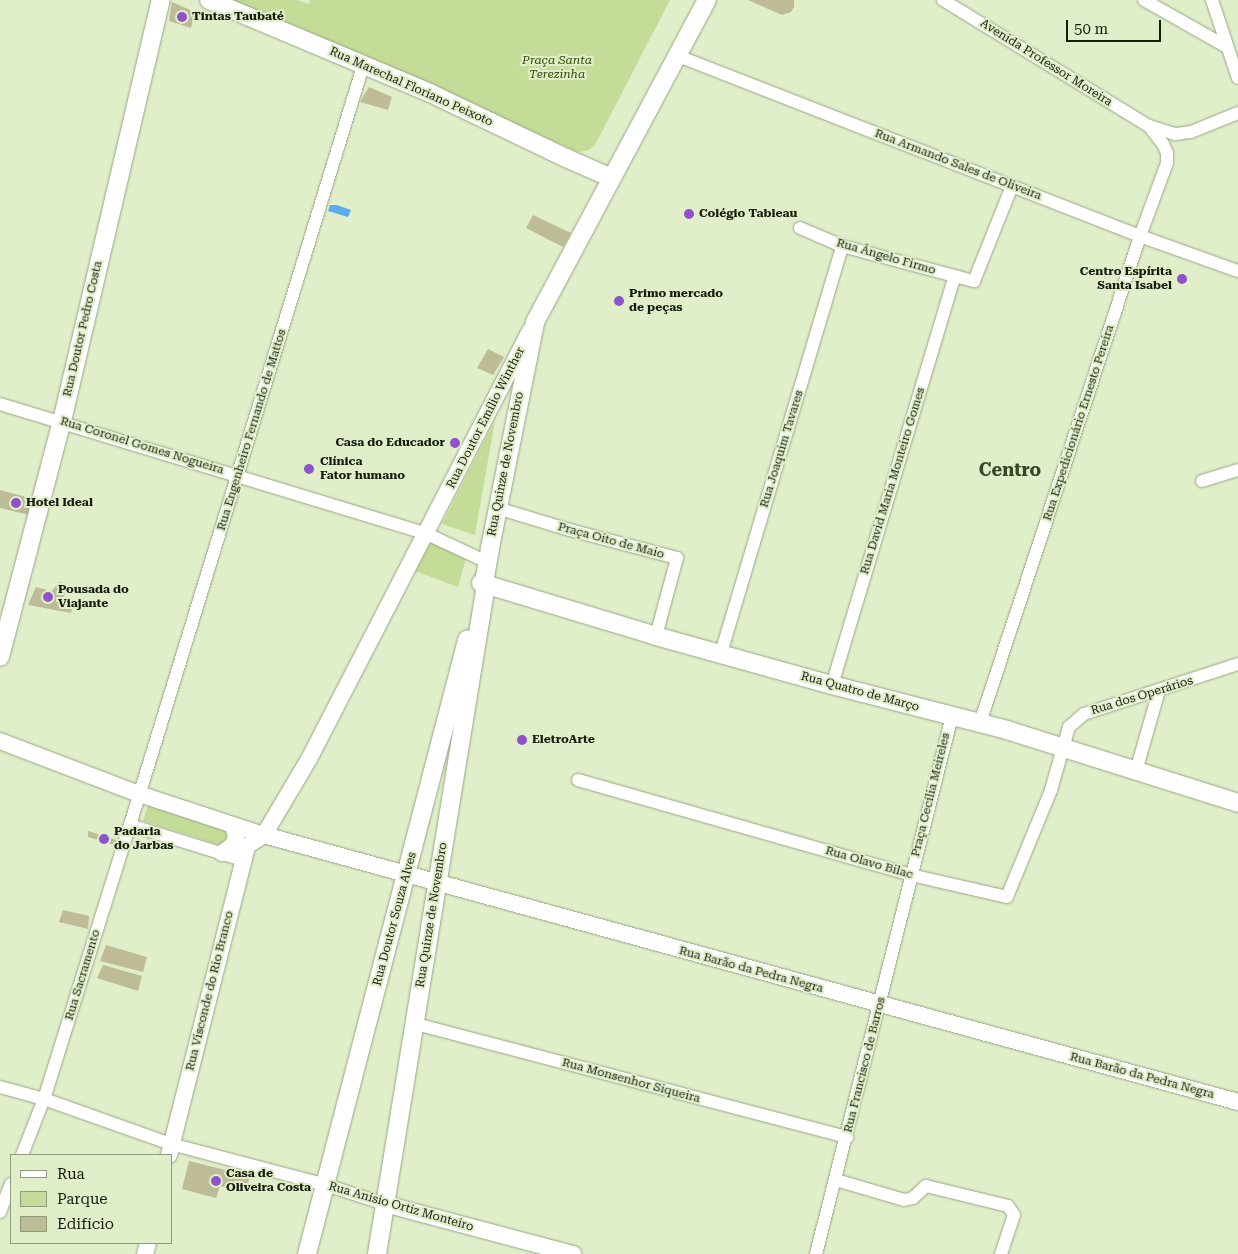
<!DOCTYPE html>
<html>
<head>
<meta charset="utf-8">
<style>
	body { margin:0 }
	#map { position:relative; width:1238px; height:1254px; overflow:hidden; background:#e0eeca; font-family:"Roboto Serif",serif }
	div>[style] { position:absolute }
	[style*='--x'] { left:calc(var(--x)*1px); top:calc(var(--y)*1px); width:calc(var(--w)*1px); rotate:calc(var(--a)*1deg) }
	.green>* { inset:0; background:#c4dc97 }
	.water>* { inset:0; background:#5baeee }
	.building>* { inset:0; background:#bebc97 }
	.roads { filter:drop-shadow(0 0 1px #98a583) drop-shadow(0 0 1px #98a583) }
	.minor>* { height:12px; margin:-6px; padding:0 6px; transform-origin:6px; border-radius:6px; background:#fff }
	.tertiary>* { height:16px; margin:-8px; padding:0 8px; transform-origin:8px; border-radius:8px; background:#fff }
	.secondary>* { height:18px; margin:-9px; padding:0 9px; transform-origin:9px; border-radius:9px; background:#fff }
	.dots>* { width:14px; height:14px; translate:-50% -50%; box-sizing:border-box; border:2px solid #e0eeca; border-radius:50% }
	span { translate:-50% -50%; white-space:nowrap; text-align:center; line-height:1.15; -webkit-text-stroke:4px #e0eeca; paint-order:stroke }
	.poi-label { font-size:12px; color:#171c0e; font-weight:700 }
	.left { translate:0 -50%; text-align:left }
	.right { translate:-100% -50%; text-align:right }
	.park-label { font-size:12px; color:#354700; font-style:italic }
	.street-label { font-size:12px; color:#171c0e }
	.district-label { font-size:18px; color:#3a4426; font-weight:700 }
	.legend { position:absolute; left:10px; top:1154px; width:162px; height:90px; box-sizing:border-box; background:#e0eeca; border:1px solid #909a7f; margin:0; padding:6px 9px; list-style:none; font-size:15px; color:#171c0e }
	.legend li { display:flex; align-items:center; gap:10px; height:25px }
	.legend b { width:25px; border:1px solid #909a7f }
	.scale { position:absolute; left:1066px; top:20px; width:95px; height:22px; box-sizing:border-box; border:2px solid #171c0e; border-top:0; padding-left:6px; font-size:15px; line-height:18px; white-space:nowrap; color:#171c0e; -webkit-text-stroke:4px #e0eeca; paint-order:stroke }
</style>
</head>
<body>
<div id="map">
	<div class="green">
		<i style="clip-path:polygon(227px 0,297px 0,309px 4px,310px 0,670px 0,595px 145px,589px 150px,578px 152px)"></i>
		<i style="clip-path:polygon(495px 420px,475px 535px,442px 524px)"></i>
		<i style="clip-path:polygon(431px 539px,467px 555px,458px 587px,415px 571px)"></i>
		<i style="clip-path:polygon(149px 802px,229px 828px,223px 846px,143px 821px)"></i>
	</div>
	<div class="water">
		<i style="clip-path:polygon(330px 205px,337px 205px,351px 210px,348px 217px,328px 211px)"></i>
	</div>
	<div class="building">
		<i style="clip-path:polygon(748px 0,794px 0,794px 7px,791px 12px,782px 15px)"></i>
		<i style="clip-path:polygon(172px 2px,195px 12px,191px 28px,169px 21px)"></i>
		<i style="clip-path:polygon(369px 87px,392px 97px,388px 110px,360px 102px)"></i>
		<i style="clip-path:polygon(533px 215px,571px 233px,563px 247px,526px 228px)"></i>
		<i style="clip-path:polygon(488px 349px,504px 357px,493px 375px,477px 368px)"></i>
		<i style="clip-path:polygon(0 490px,34px 499px,29px 515px,0 508px)"></i>
		<i style="clip-path:polygon(59px 582px,69px 586px,61px 602px,74px 602px,71px 613px,28px 605px,36px 587px,52px 591px)"></i>
		<i style="clip-path:polygon(88px 831px,120px 841px,117px 846px,88px 837px)"></i>
		<i style="clip-path:polygon(63px 910px,89px 916px,88px 929px,59px 922px)"></i>
		<i style="clip-path:polygon(106px 945px,147px 957px,143px 972px,100px 961px)"></i>
		<i style="clip-path:polygon(103px 965px,142px 976px,138px 991px,97px 978px)"></i>
		<i style="clip-path:polygon(189px 1161px,250px 1176px,246px 1193px,220px 1186px,216px 1198px,182px 1189px)"></i>
	</div>
	<div class="roads">
		<div class="minor">
			<i style="--x:943;--y:0;--w:241;--a:31.5"></i>
			<i style="--x:1149;--y:126;--w:28;--a:17"></i>
			<i style="--x:1176;--y:134;--w:15;--a:-8"></i>
			<i style="--x:1191;--y:132;--w:51;--a:-22"></i>
			<i style="--x:1144;--y:0;--w:95;--a:29.5"></i>
			<i style="--x:1212;--y:0;--w:82;--a:71.6"></i>
			<i style="--x:678;--y:56;--w:496;--a:21.3"></i>
			<i style="--x:1140;--y:236;--w:104;--a:19.7"></i>
			<i style="--x:800;--y:228;--w:46;--a:23.2"></i>
			<i style="--x:842;--y:246;--w:137;--a:14.9"></i>
			<i style="--x:974;--y:281;--w:102;--a:-68.2"></i>
			<i style="--x:0;--y:404;--w:446;--a:16.9"></i>
			<i style="--x:427;--y:534;--w:66;--a:25"></i>
			<i style="--x:1202;--y:481;--w:38;--a:-17"></i>
			<i style="--x:497;--y:508;--w:76;--a:16.8"></i>
			<i style="--x:570;--y:530;--w:111;--a:14.7"></i>
			<i style="--x:677;--y:558;--w:81;--a:105.1"></i>
			<i style="--x:721;--y:653;--w:425;--a:-73.4"></i>
			<i style="--x:832;--y:685;--w:427;--a:-73.3"></i>
			<i style="--x:980;--y:723;--w:513;--a:-71.81"></i>
			<i style="--x:1140;--y:236;--w:78;--a:-69.7"></i>
			<i style="--x:1167;--y:163;--w:10;--a:-90"></i>
			<i style="--x:1167;--y:153;--w:10;--a:-114"></i>
			<i style="--x:1163;--y:144;--w:23;--a:-128"></i>
			<i style="--x:1136;--y:771;--w:83;--a:-74"></i>
			<i style="--x:578;--y:780;--w:346;--a:15.9"></i>
			<i style="--x:911;--y:875;--w:98;--a:12.9"></i>
			<i style="--x:1007;--y:897;--w:116;--a:-67.6"></i>
			<i style="--x:1051;--y:790;--w:66;--a:-74.1"></i>
			<i style="--x:1069;--y:727;--w:20;--a:-41"></i>
			<i style="--x:1084;--y:714;--w:162;--a:-18"></i>
			<i style="--x:130;--y:825;--w:118;--a:17.2"></i>
			<i style="--x:416;--y:1024;--w:446;--a:14.7"></i>
			<i style="--x:0;--y:1087;--w:46;--a:15.3"></i>
			<i style="--x:44;--y:1099;--w:135;--a:19.5"></i>
			<i style="--x:171;--y:1144;--w:160;--a:14.8"></i>
			<i style="--x:326;--y:1185;--w:62;--a:17.9"></i>
			<i style="--x:22;--y:1155;--w:60;--a:-68.6"></i>
			<i style="--x:44;--y:1099;--w:287;--a:-72.6"></i>
			<i style="--x:130;--y:825;--w:794;--a:-72.93"></i>
			<i style="--x:836;--y:1180;--w:71;--a:16.4"></i>
			<i style="--x:904;--y:1200;--w:9;--a:-13"></i>
			<i style="--x:913;--y:1198;--w:18;--a:-43"></i>
			<i style="--x:926;--y:1186;--w:84;--a:13.7"></i>
			<i style="--x:1008;--y:1206;--w:11;--a:56"></i>
			<i style="--x:1014;--y:1215;--w:41;--a:108.4"></i>
			<i style="--x:0;--y:1212;--w:30;--a:-69"></i>
			<i style="--x:816;--y:1254;--w:555;--a:-75.81"></i>
		</div>
		<div class="tertiary">
			<i style="--x:0;--y:741;--w:149;--a:20.9"></i>
			<i style="--x:139;--y:794;--w:132;--a:18.2"></i>
			<i style="--x:264;--y:835;--w:1010;--a:15.33"></i>
			<i style="--x:264;--y:835;--w:88;--a:-59.4"></i>
			<i style="--x:309;--y:759;--w:482;--a:-62.7"></i>
			<i style="--x:222;--y:853;--w:14;--a:-36"></i>
			<i style="--x:233;--y:845;--w:9;--a:-69"></i>
			<i style="--x:236;--y:837;--w:12;--a:-104"></i>
			<i style="--x:169;--y:1155;--w:319;--a:-75.8"></i>
			<i style="--x:247;--y:846;--w:20;--a:-33"></i>
			<i style="--x:385;--y:1204;--w:195;--a:14.9"></i>
			<i style="--x:145;--y:1254;--w:11;--a:-75"></i>
		</div>
		<div class="secondary">
			<i style="--x:209;--y:0;--w:240;--a:22.8"></i>
			<i style="--x:430;--y:93;--w:151;--a:25.5"></i>
			<i style="--x:566;--y:158;--w:50;--a:23.5"></i>
			<i style="--x:481;--y:583;--w:183;--a:16.8"></i>
			<i style="--x:656;--y:636;--w:183;--a:15.6"></i>
			<i style="--x:832;--y:685;--w:181;--a:14.4"></i>
			<i style="--x:1007;--y:730;--w:242;--a:17.5"></i>
			<i style="--x:0;--y:657;--w:244;--a:-75.3"></i>
			<i style="--x:62;--y:421;--w:432;--a:-76.8"></i>
			<i style="--x:307;--y:1254;--w:635;--a:-75.39"></i>
			<i style="--x:377;--y:1254;--w:678;--a:-80.75"></i>
			<i style="--x:486;--y:585;--w:8;--a:-97"></i>
			<i style="--x:485;--y:577;--w:29;--a:-80"></i>
			<i style="--x:490;--y:548;--w:230;--a:-78.7"></i>
			<i style="--x:535;--y:322;--w:365;--a:-61.9"></i>
		</div>
	</div>
	<div class="dots">
		<i style="left:182px;top:17px;background:#8e52c9"></i>
		<i style="left:689px;top:214px;background:#8e52c9"></i>
		<i style="left:1182px;top:279px;background:#8e52c9"></i>
		<i style="left:619px;top:301px;background:#8e52c9"></i>
		<i style="left:455px;top:443px;background:#8e52c9"></i>
		<i style="left:309px;top:469px;background:#8e52c9"></i>
		<i style="left:16px;top:503px;background:#8e52c9"></i>
		<i style="left:48px;top:597px;background:#8e52c9"></i>
		<i style="left:522px;top:740px;background:#8e52c9"></i>
		<i style="left:104px;top:839px;background:#8e52c9"></i>
		<i style="left:216px;top:1181px;background:#8e52c9"></i>
	</div>
	<div class="poi-label">
		<span class="left" style="left:192px;top:17px">Tintas Taubaté</span>
		<span class="left" style="left:699px;top:214px">Colégio Tableau</span>
		<span class="right" style="left:1172px;top:279px">Centro Espírita<br>Santa Isabel</span>
		<span class="left" style="left:629px;top:301px">Primo mercado<br>de peças</span>
		<span class="right" style="left:445px;top:443px">Casa do Educador</span>
		<span class="left" style="left:320px;top:469px">Clínica<br>Fator humano</span>
		<span class="left" style="left:26px;top:503px">Hotel Ideal</span>
		<span class="left" style="left:58px;top:597px">Pousada do<br>Viajante</span>
		<span class="left" style="left:532px;top:740px">EletroArte</span>
		<span class="left" style="left:114px;top:839px">Padaria<br>do Jarbas</span>
		<span class="left" style="left:226px;top:1181px">Casa de<br>Oliveira Costa</span>
	</div>
	<div class="park-label">
		<span style="left:557px;top:68px">Praça Santa<br>Terezinha</span>
	</div>
	<div class="street-label">
		<span style="left:1046px;top:63px;rotate:32deg">Avenida Professor Moreira</span>
		<span style="left:411px;top:87px;rotate:24deg">Rua Marechal Floriano Peixoto</span>
		<span style="left:958px;top:165px;rotate:21deg">Rua Armando Sales de Oliveira</span>
		<span style="left:886px;top:257px;rotate:16deg">Rua Ângelo Firmo</span>
		<span style="left:83px;top:329px;rotate:-77deg">Rua Doutor Pedro Costa</span>
		<span style="left:486px;top:418px;rotate:-63deg">Rua Doutor Emílio Winther</span>
		<span style="left:1079px;top:423px;rotate:-72deg">Rua Expedicionário Ernesto Pereira</span>
		<span style="left:252px;top:430px;rotate:-73deg">Rua Engenheiro Fernando de Mattos</span>
		<span style="left:142px;top:446px;rotate:17deg">Rua Coronel Gomes Nogueira</span>
		<span style="left:782px;top:449px;rotate:-73deg">Rua Joaquim Tavares</span>
		<span style="left:506px;top:464px;rotate:-79deg">Rua Quinze de Novembro</span>
		<span style="left:893px;top:481px;rotate:-73deg">Rua David Maria Monteiro Gomes</span>
		<span style="left:611px;top:541px;rotate:15deg">Praça Oito de Maio</span>
		<span style="left:860px;top:692px;rotate:15deg">Rua Quatro de Março</span>
		<span style="left:1142px;top:696px;rotate:-17deg">Rua dos Operários</span>
		<span style="left:931px;top:795px;rotate:-76deg">Praça Cecília Meireles</span>
		<span style="left:869px;top:863px;rotate:16deg">Rua Olavo Bilac</span>
		<span style="left:432px;top:915px;rotate:-81deg">Rua Quinze de Novembro</span>
		<span style="left:395px;top:919px;rotate:-75deg">Rua Doutor Souza Alves</span>
		<span style="left:751px;top:970px;rotate:15deg">Rua Barão da Pedra Negra</span>
		<span style="left:83px;top:975px;rotate:-73deg">Rua Sacramento</span>
		<span style="left:210px;top:991px;rotate:-76deg">Rua Visconde do Rio Branco</span>
		<span style="left:865px;top:1065px;rotate:-76deg">Rua Francisco de Barros</span>
		<span style="left:1142px;top:1076px;rotate:15deg">Rua Barão da Pedra Negra</span>
		<span style="left:631px;top:1081px;rotate:15deg">Rua Monsenhor Siqueira</span>
		<span style="left:401px;top:1207px;rotate:16deg">Rua Anísio Ortiz Monteiro</span>
	</div>
	<div class="district-label">
		<span style="left:1010px;top:470px">Centro</span>
	</div>
	<ul class="legend">
	<li><b style="height:6px;background:#fff"></b>Rua</li>
	<li><b style="height:14px;background:#c4dc97"></b>Parque</li>
	<li><b style="height:14px;background:#bebc97"></b>Edifício</li>
	</ul>
	<div class="scale">50 m</div>
</div>
</body>
</html>
